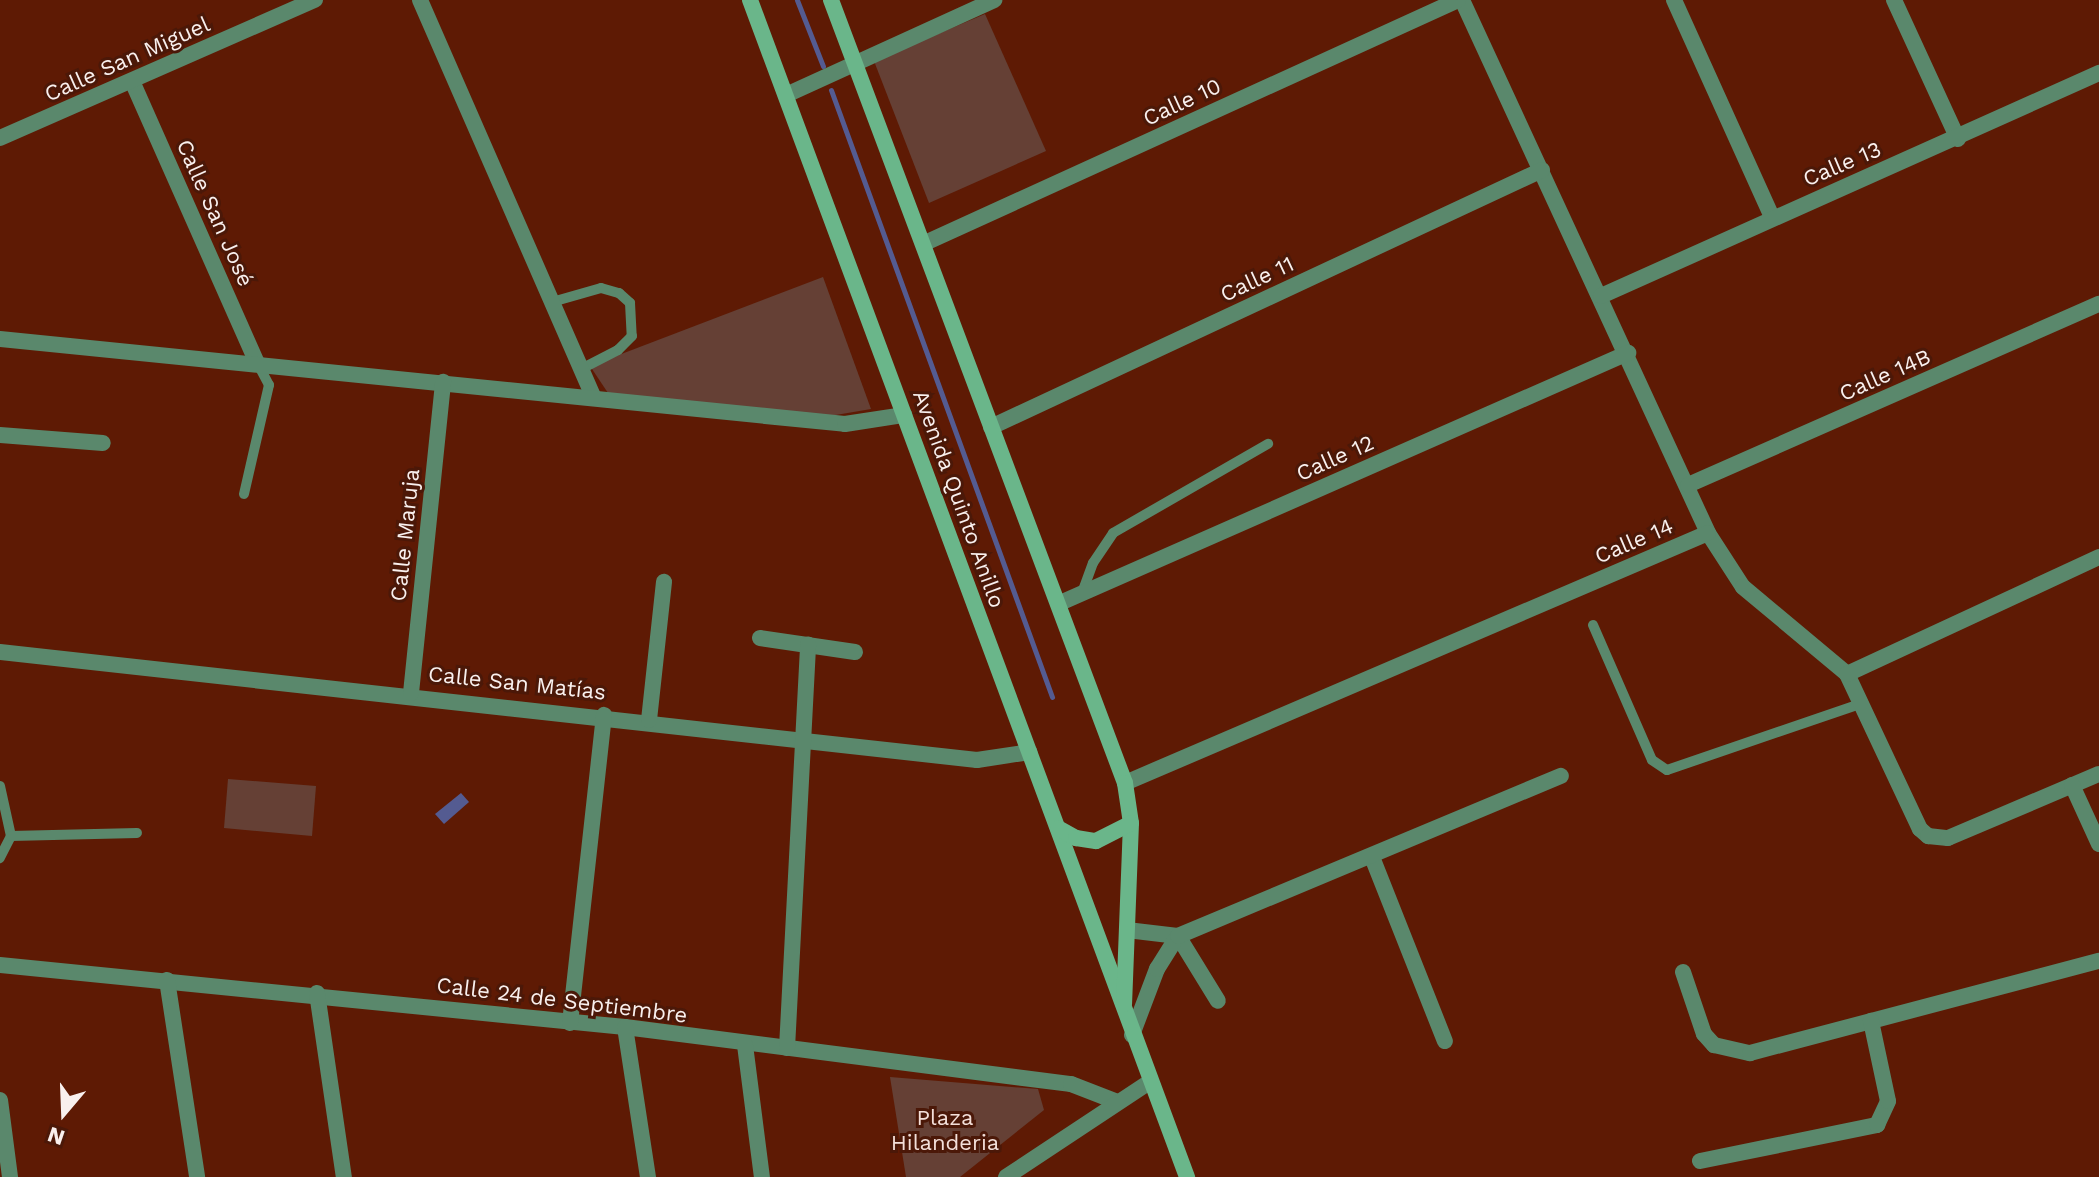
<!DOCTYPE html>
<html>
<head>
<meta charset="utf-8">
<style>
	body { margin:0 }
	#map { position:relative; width:2099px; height:1177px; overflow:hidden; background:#5e1a04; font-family:"Work Sans",sans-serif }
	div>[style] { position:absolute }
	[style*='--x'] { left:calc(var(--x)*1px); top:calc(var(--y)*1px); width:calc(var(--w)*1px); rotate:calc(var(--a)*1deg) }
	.green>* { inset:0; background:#654035 }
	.water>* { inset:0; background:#545b91 }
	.stream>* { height:5px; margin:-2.5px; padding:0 2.5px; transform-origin:2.5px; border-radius:2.5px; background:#545b91 }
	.service>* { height:10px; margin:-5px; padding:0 5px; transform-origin:5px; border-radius:5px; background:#5a886c }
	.minor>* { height:16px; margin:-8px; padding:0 8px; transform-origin:8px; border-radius:8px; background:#5a886c }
	.tertiary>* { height:16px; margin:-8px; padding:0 8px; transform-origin:8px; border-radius:8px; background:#5a886c }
	.secondary>* { height:16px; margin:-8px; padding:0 8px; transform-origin:8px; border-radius:8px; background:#6ab68a }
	span { translate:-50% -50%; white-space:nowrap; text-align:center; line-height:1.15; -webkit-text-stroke:6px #4b1808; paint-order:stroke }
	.street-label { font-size:22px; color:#f9f0ee }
	.park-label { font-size:22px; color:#f3dfd9 }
	.north { position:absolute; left:24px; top:1073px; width:80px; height:80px; -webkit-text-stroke:6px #4b1808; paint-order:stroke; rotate:199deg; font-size:22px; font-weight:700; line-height:32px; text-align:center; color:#f9f0ee }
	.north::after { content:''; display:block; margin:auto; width:28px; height:36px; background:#f9f0ee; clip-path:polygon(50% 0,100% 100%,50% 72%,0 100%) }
</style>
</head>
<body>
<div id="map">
	<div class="green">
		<i style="clip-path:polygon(985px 14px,1046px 151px,929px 203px,874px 61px)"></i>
		<i style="clip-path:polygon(823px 277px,871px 409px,824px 417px,608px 393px,590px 366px)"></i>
		<i style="clip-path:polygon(228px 779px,316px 786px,312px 836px,224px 828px)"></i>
		<i style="clip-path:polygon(890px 1077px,1038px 1089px,1044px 1110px,960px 1177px,906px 1177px)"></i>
	</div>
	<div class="water">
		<i style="clip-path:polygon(461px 793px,469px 802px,444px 824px,435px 814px)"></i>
	</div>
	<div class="stream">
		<i style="--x:797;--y:0;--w:71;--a:68.5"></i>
		<i style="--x:831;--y:90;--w:646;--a:69.99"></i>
	</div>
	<div class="service">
		<i style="--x:552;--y:302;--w:51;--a:-15.9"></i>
		<i style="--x:601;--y:288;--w:19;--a:16"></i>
		<i style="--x:619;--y:293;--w:15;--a:42"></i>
		<i style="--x:630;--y:303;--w:33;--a:87"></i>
		<i style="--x:632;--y:336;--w:20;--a:135"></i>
		<i style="--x:618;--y:350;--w:42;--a:152.8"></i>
		<i style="--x:244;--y:494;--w:112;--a:-77.1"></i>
		<i style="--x:269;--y:385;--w:21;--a:-118"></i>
		<i style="--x:1082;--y:593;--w:32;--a:-70"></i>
		<i style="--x:1093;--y:563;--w:36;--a:-56"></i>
		<i style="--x:1113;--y:533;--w:179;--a:-29.9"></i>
		<i style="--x:1593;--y:625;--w:147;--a:66.4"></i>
		<i style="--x:1652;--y:760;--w:18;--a:34"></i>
		<i style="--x:1667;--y:770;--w:204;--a:-18.9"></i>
		<i style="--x:0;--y:786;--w:51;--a:77.6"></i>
		<i style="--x:11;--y:836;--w:25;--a:117"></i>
		<i style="--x:11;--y:836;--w:126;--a:-1.4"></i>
	</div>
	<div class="minor">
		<i style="--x:420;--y:0;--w:434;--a:66.4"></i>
		<i style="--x:1462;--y:0;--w:587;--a:65.22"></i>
		<i style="--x:1708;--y:533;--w:64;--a:57.1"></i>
		<i style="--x:1743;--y:587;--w:136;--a:39.9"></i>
		<i style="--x:1847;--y:674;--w:171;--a:64.8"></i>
		<i style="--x:1920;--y:829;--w:11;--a:41"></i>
		<i style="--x:1928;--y:836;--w:20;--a:6"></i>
		<i style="--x:1948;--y:838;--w:164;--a:-23"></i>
		<i style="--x:1674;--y:0;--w:238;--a:65.7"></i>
		<i style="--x:1894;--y:0;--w:153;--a:65.3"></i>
		<i style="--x:132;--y:81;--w:308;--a:66.1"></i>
		<i style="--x:786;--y:95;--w:229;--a:-24.5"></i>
		<i style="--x:0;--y:138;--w:344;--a:-23.7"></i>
		<i style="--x:925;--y:243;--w:586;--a:-24.51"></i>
		<i style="--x:1601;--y:296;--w:546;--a:-24.12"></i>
		<i style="--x:0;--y:339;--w:849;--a:5.74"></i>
		<i style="--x:845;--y:424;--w:60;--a:-8.7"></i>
		<i style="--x:991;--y:427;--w:608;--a:-25.01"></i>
		<i style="--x:0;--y:435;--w:103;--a:4.4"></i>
		<i style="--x:1688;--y:485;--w:449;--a:-23.8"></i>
		<i style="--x:1060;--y:603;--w:621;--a:-23.76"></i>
		<i style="--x:760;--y:638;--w:96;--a:8.4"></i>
		<i style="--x:0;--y:652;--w:983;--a:6.31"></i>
		<i style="--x:977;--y:760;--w:53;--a:-8.7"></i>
		<i style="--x:1847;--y:674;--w:278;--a:-24.9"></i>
		<i style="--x:411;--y:693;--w:313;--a:-84.1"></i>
		<i style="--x:649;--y:720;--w:139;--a:-83.8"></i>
		<i style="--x:1125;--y:783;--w:634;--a:-23.21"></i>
		<i style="--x:2072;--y:785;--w:65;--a:65.4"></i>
		<i style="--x:1372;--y:857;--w:198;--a:68.4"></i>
		<i style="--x:1127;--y:930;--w:51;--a:6.7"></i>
		<i style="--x:1178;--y:936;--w:76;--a:58.4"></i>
		<i style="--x:0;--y:965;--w:628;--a:5.67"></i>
		<i style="--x:625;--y:1027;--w:450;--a:7.3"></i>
		<i style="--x:1071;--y:1084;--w:47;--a:21.1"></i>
		<i style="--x:1683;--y:972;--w:65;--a:71.3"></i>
		<i style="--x:1704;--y:1034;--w:15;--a:48"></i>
		<i style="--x:1714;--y:1045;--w:37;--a:13"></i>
		<i style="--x:1750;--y:1053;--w:361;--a:-14.8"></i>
		<i style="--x:167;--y:980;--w:199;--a:81.3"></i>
		<i style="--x:317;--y:993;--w:186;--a:81.7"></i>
		<i style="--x:570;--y:1023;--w:310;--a:-83.7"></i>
		<i style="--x:625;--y:1027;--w:152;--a:81.3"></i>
		<i style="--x:1132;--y:1035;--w:71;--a:-69.3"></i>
		<i style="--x:1157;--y:969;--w:39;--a:-58"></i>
		<i style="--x:1178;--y:936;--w:415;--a:-22.7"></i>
		<i style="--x:745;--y:1045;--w:133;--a:82.7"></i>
		<i style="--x:787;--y:1048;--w:404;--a:-87"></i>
		<i style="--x:1700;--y:1161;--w:181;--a:-11.5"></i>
		<i style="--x:1877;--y:1125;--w:26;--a:-65"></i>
		<i style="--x:1888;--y:1101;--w:82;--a:-102"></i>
	</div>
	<div class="tertiary">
		<i style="--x:0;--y:1100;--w:78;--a:82.6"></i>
		<i style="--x:1006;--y:1177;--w:170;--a:-33.5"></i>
	</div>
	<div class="secondary">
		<i style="--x:750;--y:0;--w:1256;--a:69.63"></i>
		<i style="--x:831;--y:0;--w:836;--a:69.42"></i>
		<i style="--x:1125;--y:783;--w:40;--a:81.5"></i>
		<i style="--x:1131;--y:823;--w:181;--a:92.2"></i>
		<i style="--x:1058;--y:828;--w:21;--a:29"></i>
		<i style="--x:1076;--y:838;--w:20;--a:9"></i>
		<i style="--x:1096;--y:841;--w:39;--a:-27"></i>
	</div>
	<div class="street-label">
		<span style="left:127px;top:59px;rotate:-24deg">Calle San Miguel</span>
		<span style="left:1182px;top:102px;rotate:-25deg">Calle 10</span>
		<span style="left:1842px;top:164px;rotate:-23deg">Calle 13</span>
		<span style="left:215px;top:213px;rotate:66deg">Calle San José</span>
		<span style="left:1257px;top:279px;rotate:-25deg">Calle 11</span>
		<span style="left:1885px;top:375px;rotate:-24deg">Calle 14B</span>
		<span style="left:1335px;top:458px;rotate:-24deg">Calle 12</span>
		<span style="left:959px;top:499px;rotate:70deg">Avenida Quinto Anillo</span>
		<span style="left:405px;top:535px;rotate:-84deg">Calle Maruja</span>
		<span style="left:1634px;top:541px;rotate:-23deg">Calle 14</span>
		<span style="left:517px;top:683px;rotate:6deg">Calle San Matías</span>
		<span style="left:562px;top:1000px;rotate:7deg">Calle 24 de Septiembre</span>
	</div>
	<div class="park-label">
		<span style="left:945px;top:1130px">Plaza<br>Hilanderia</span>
	</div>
	<div class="north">N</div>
</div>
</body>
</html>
